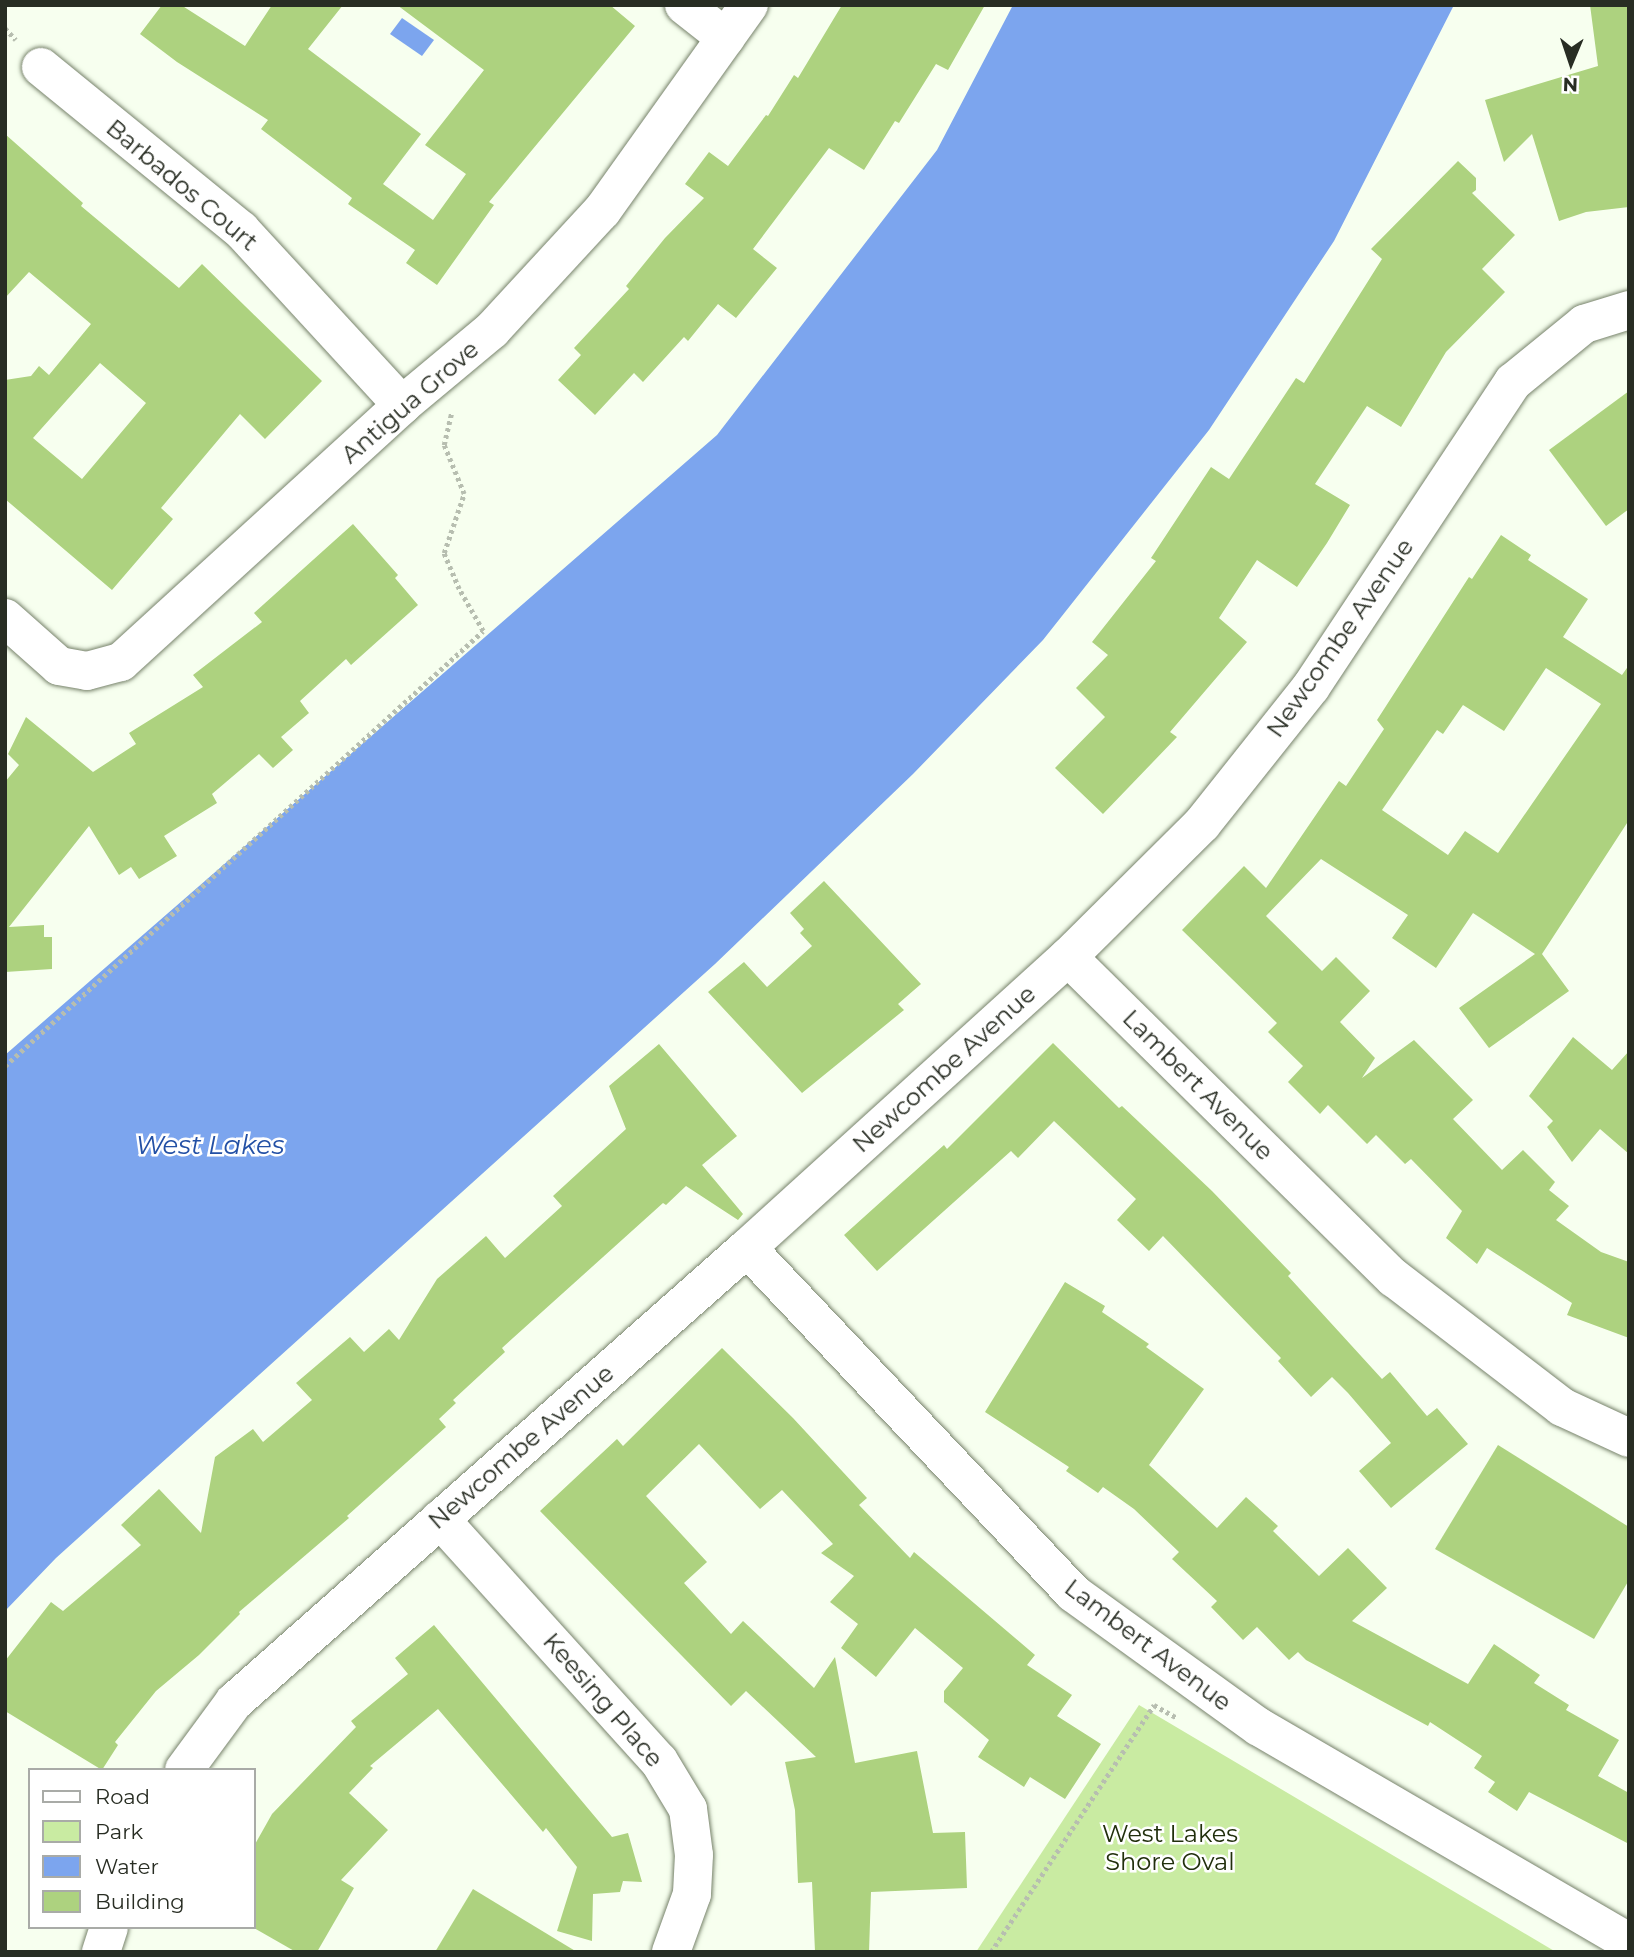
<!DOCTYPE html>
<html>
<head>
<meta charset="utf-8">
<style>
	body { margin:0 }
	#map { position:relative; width:1634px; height:1957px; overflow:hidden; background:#f7ffef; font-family:Montserrat,sans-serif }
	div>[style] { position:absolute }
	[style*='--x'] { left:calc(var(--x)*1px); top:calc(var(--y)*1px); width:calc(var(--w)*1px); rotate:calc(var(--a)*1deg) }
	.green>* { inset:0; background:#c9eba2 }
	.water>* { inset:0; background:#7ca5ee }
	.building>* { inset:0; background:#add27f }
	.path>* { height:4.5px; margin-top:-2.25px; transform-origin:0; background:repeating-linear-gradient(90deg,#b7beb0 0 3.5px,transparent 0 7px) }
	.roads { filter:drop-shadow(0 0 2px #77836b) drop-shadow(0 0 2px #77836b) }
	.street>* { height:38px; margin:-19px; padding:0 19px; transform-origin:19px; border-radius:19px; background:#fff }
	span { translate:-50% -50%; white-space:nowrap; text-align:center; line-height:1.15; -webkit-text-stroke:5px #fff; paint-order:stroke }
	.street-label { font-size:24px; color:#282d23 }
	.park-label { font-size:24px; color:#212f0c }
	.water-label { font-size:26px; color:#2350a5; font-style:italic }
	.frame { position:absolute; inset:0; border:7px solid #282d23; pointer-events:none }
	.legend { position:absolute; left:28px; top:1768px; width:228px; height:161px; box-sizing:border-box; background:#fff; border:2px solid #a9aba7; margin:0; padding:9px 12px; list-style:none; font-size:21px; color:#282d23 }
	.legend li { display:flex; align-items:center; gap:14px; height:35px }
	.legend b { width:35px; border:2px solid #a9aba7 }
	.north { position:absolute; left:1536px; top:28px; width:70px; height:70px; -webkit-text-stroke:5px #fff; paint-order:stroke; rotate:182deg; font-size:19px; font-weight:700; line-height:28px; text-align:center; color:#282d23 }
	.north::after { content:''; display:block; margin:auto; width:24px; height:32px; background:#282d23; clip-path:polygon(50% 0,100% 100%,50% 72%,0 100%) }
</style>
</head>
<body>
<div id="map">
	<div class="green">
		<i style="clip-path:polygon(1139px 1705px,1556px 1952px,976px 1952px)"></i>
	</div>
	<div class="water">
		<i style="clip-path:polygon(1013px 5px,1454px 5px,1334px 241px,1209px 430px,1043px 640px,913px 774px,715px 964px,56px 1558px,5px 1611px,5px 1055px,717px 435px,937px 150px)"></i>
		<i style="clip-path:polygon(402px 18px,434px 40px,422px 56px,390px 34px)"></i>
	</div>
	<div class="building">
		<i style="clip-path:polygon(162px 5px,181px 5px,245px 46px,272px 5px,343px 5px,308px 49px,421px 134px,383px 184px,433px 220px,466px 174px,425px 145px,484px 70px,397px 5px,610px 5px,635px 26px,489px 202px,494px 205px,437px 285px,406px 263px,415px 250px,348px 204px,352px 198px,261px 129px,268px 120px,177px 62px,140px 34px)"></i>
		<i style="clip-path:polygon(842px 5px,985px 5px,948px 70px,936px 64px,899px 123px,895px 121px,864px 170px,829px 148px,753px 249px,777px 268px,736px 318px,718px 304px,688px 341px,684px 337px,643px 382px,634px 373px,595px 415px,558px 380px,581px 355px,574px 348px,629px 289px,626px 286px,665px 238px,704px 198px,685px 184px,709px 152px,728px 166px,766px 115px,768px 116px,794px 75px,798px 78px)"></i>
		<i style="clip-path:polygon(1590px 5px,1629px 5px,1629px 207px,1586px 212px,1559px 221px,1532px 134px,1504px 162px,1485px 100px,1598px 66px)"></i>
		<i style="clip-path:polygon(evenodd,5px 134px,83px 203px,81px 206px,179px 288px,202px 264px,322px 381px,265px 439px,240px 414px,161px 508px,173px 519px,112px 590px,5px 499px,5px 380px,31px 376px,39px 366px,49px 375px,91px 324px,29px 272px,5px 298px,5px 134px,100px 363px,146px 403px,82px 479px,33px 438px,100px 363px)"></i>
		<i style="clip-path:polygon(1458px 161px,1476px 178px,1476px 190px,1472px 193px,1515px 235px,1482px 269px,1505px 292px,1446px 352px,1401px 427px,1367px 406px,1315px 484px,1350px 505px,1327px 543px,1297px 587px,1257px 560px,1219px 618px,1247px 642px,1170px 732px,1177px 737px,1103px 814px,1055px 768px,1105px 717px,1076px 688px,1108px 655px,1092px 642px,1156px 561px,1151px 558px,1211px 467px,1229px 479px,1296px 378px,1304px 383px,1382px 259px,1371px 249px)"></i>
		<i style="clip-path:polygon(1629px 391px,1629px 509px,1606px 526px,1549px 450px)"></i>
		<i style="clip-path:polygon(353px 524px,398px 575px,395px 578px,418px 605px,351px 665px,346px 659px,300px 701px,309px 713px,281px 737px,293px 750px,273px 768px,259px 754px,212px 794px,217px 803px,164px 836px,177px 856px,139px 879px,131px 867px,119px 875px,89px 826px,9px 927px,44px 925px,44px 937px,52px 937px,52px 969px,5px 972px,5px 782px,19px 765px,8px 754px,26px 717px,93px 772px,136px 744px,129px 733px,203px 687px,193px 675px,262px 622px,254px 613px)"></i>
		<i style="clip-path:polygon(evenodd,1501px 535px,1531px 555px,1528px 560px,1588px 599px,1563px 637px,1622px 675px,1629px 665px,1629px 820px,1542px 954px,1569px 991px,1489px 1048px,1459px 1008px,1535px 954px,1473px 913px,1436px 968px,1392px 938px,1408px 915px,1321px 859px,1266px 916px,1322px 971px,1336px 957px,1370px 991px,1340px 1022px,1375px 1058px,1362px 1078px,1414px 1040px,1473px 1100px,1453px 1119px,1502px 1170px,1523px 1150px,1555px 1182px,1549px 1190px,1569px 1206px,1556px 1220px,1601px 1252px,1629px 1262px,1629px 1338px,1567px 1315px,1572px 1303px,1487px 1248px,1477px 1264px,1446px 1238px,1462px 1211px,1411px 1159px,1405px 1164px,1376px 1135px,1367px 1144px,1328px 1105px,1320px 1114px,1288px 1082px,1303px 1066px,1268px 1032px,1277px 1023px,1182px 930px,1244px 866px,1266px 888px,1339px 781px,1346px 786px,1384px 729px,1377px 720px,1469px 577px,1472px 579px,1501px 535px,1546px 668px,1601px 704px,1498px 853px,1465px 831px,1448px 855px,1382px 810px,1437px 730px,1443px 734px,1463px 705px,1504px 731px,1546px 668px)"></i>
		<i style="clip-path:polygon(824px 881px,921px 984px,898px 1004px,904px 1010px,802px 1093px,708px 992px,744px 962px,767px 987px,812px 946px,800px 933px,804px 929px,790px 913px)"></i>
		<i style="clip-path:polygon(1573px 1037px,1612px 1070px,1629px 1051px,1629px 1154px,1600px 1129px,1572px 1162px,1547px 1127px,1553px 1121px,1529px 1096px)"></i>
		<i style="clip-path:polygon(1053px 1043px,1119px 1108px,1122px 1106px,1212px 1191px,1291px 1273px,1288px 1276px,1382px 1379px,1390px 1372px,1427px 1416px,1437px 1408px,1468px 1444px,1391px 1508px,1359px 1471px,1391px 1443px,1348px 1393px,1332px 1377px,1311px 1397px,1278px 1361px,1281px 1358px,1163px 1236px,1149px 1251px,1117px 1220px,1136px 1199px,1054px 1121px,1018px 1158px,1011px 1151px,877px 1271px,844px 1235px,944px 1145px,947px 1149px)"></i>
		<i style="clip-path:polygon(659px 1044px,737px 1136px,702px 1165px,743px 1214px,738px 1220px,686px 1186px,666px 1205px,663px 1203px,502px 1348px,505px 1352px,453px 1400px,456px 1403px,439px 1419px,446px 1427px,347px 1516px,349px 1518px,239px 1612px,240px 1614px,199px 1655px,156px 1691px,115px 1742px,118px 1745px,102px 1770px,5px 1711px,5px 1661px,51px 1602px,63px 1611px,141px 1545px,121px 1525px,159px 1489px,201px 1533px,215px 1457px,253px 1429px,263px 1442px,312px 1400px,296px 1383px,350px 1337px,364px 1352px,389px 1329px,399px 1340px,437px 1279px,486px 1236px,505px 1258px,562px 1206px,553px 1196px,626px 1129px,609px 1086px)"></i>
		<i style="clip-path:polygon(1065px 1282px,1105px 1306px,1102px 1312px,1149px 1344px,1146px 1347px,1204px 1389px,1149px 1465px,1217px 1528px,1246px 1497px,1278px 1526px,1273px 1531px,1319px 1576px,1348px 1548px,1387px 1588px,1352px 1621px,1468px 1684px,1494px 1644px,1540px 1675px,1534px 1683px,1569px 1705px,1566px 1710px,1619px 1740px,1598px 1776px,1629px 1793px,1629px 1844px,1529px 1792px,1517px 1811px,1488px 1792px,1495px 1782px,1474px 1768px,1482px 1756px,1430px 1722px,1428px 1726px,1306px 1660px,1298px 1652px,1289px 1660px,1257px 1627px,1243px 1640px,1211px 1607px,1217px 1601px,1172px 1559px,1179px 1552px,1134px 1509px,1103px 1487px,1098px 1493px,1066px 1471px,1069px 1467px,985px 1412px)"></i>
		<i style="clip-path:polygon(722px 1348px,793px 1418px,867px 1498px,859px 1505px,910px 1558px,914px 1552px,1035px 1655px,1027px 1665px,1072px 1695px,1057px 1716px,1101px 1744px,1065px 1799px,1030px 1777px,1024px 1787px,978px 1757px,989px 1740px,944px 1702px,944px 1691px,963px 1668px,915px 1628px,876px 1677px,841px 1648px,858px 1624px,830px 1602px,854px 1576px,821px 1553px,833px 1544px,782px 1490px,760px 1509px,699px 1444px,646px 1496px,707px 1562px,684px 1583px,731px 1634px,743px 1621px,814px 1688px,835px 1657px,855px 1763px,917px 1751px,933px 1833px,965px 1832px,967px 1888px,871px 1892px,869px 1952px,815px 1952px,812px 1882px,798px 1883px,795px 1810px,785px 1762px,816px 1757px,746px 1691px,731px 1706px,540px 1511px,617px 1439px,623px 1446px)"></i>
		<i style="clip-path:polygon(1498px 1445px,1629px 1527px,1629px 1580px,1594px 1639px,1435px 1549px)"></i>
		<i style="clip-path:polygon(434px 1625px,612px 1837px,628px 1833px,642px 1882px,623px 1881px,620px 1892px,593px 1894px,592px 1941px,557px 1931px,577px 1867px,546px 1828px,543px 1832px,438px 1709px,370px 1766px,373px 1768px,349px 1793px,388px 1830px,341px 1880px,354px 1888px,317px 1952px,296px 1952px,254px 1928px,254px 1846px,272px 1814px,356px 1727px,351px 1721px,408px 1674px,395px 1658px)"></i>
		<i style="clip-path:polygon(473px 1889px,577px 1952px,435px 1952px)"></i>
	</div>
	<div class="path">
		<i style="--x:5;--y:28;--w:16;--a:47"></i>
		<i style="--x:5;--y:1066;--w:646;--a:-42.3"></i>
		<i style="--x:483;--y:631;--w:48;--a:-119.7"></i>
		<i style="--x:459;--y:589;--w:39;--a:-113"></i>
		<i style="--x:444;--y:553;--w:62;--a:-71.3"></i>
		<i style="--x:464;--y:494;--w:53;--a:-112.2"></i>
		<i style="--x:444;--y:445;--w:32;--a:-77"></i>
		<i style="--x:991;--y:1952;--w:296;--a:-56.6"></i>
		<i style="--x:1154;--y:1705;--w:26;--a:29"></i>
	</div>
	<div class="roads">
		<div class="street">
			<i style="--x:684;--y:5;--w:53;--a:38.2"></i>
			<i style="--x:41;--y:67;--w:258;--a:39.2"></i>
			<i style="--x:241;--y:230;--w:238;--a:47.4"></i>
			<i style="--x:5;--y:618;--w:72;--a:41.6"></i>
			<i style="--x:59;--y:666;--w:28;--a:10"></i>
			<i style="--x:87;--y:671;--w:35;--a:-15"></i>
			<i style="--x:121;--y:662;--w:381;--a:-42.4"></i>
			<i style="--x:402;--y:405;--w:117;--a:-39.8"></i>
			<i style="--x:492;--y:330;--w:162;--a:-47.3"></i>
			<i style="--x:602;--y:211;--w:253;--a:-54.5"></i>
			<i style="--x:1068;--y:957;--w:458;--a:44.6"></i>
			<i style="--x:1394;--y:1278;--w:212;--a:37.5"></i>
			<i style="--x:1562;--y:1407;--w:74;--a:24.8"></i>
			<i style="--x:747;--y:1248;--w:475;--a:46.6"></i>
			<i style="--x:1073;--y:1593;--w:229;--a:35.8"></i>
			<i style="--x:1259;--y:1727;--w:428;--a:30.2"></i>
			<i style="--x:440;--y:1519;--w:326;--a:47.9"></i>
			<i style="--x:659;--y:1761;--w:56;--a:58.9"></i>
			<i style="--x:688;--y:1809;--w:46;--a:82.6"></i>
			<i style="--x:694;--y:1855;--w:39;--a:93"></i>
			<i style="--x:692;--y:1894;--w:62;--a:109.9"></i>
			<i style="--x:184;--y:1770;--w:84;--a:-53.7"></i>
			<i style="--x:234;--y:1702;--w:685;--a:-41.51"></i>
			<i style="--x:747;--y:1248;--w:433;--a:-42.2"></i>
			<i style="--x:1068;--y:957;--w:189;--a:-44.8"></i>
			<i style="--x:1202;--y:824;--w:175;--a:-51.5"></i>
			<i style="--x:1311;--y:687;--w:366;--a:-56.5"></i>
			<i style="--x:1513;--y:382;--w:92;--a:-39.2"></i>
			<i style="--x:1584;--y:324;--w:47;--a:-17.3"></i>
			<i style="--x:101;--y:1952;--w:26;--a:-72"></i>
		</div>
	</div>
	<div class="street-label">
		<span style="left:182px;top:185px;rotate:40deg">Barbados Court</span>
		<span style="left:410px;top:402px;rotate:-41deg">Antigua Grove</span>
		<span style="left:1340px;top:638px;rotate:-55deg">Newcombe Avenue</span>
		<span style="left:944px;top:1069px;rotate:-42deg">Newcombe Avenue</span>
		<span style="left:1198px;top:1085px;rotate:45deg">Lambert Avenue</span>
		<span style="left:521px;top:1447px;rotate:-41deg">Newcombe Avenue</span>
		<span style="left:1148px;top:1645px;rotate:37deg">Lambert Avenue</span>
		<span style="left:603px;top:1700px;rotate:49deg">Keesing Place</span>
	</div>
	<div class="park-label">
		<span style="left:1170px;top:1848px">West Lakes<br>Shore Oval</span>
	</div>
	<div class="water-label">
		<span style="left:210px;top:1146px">West Lakes</span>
	</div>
	<div class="frame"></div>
	<ul class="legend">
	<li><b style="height:9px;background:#fff"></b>Road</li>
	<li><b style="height:19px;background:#c9eba2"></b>Park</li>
	<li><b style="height:19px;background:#7ca5ee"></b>Water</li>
	<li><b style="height:19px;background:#add27f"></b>Building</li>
	</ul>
	<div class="north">N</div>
</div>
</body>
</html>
